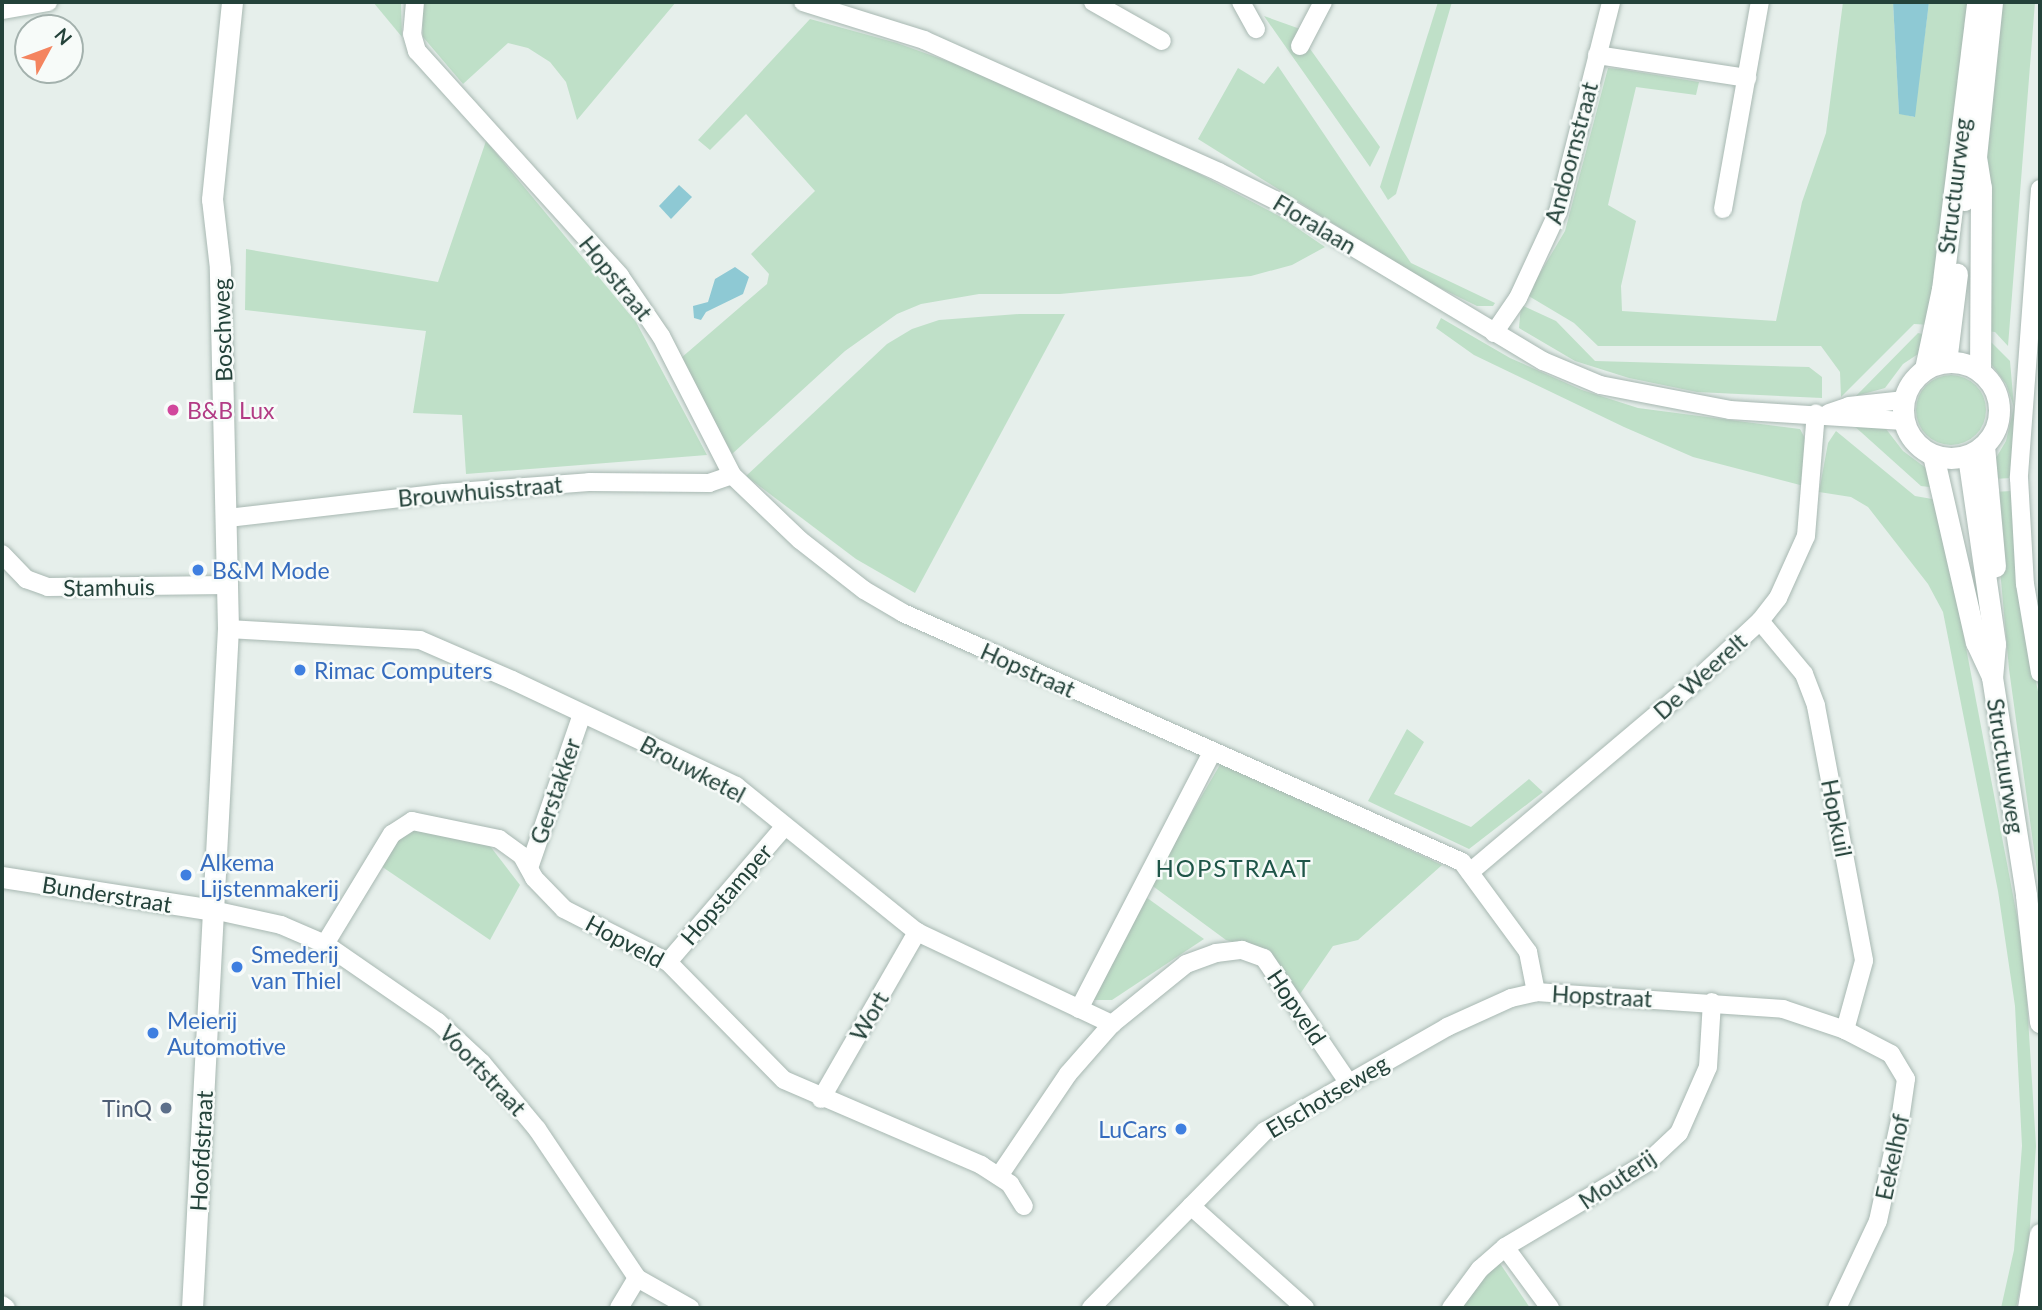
<!DOCTYPE html>
<html>
<head>
<meta charset="utf-8">
<style>
	body { margin:0 }
	#map { position:relative; width:2042px; height:1310px; overflow:hidden; background:#e6efeb; font-family:Lato,sans-serif }
	div>[style] { position:absolute }
	[style*='--x'] { left:calc(var(--x)*1px); top:calc(var(--y)*1px); width:calc(var(--w)*1px); rotate:calc(var(--a)*1deg) }
	.green>* { inset:0; background:#bfe0c8 }
	.round { border-radius:50% }
	.water>* { inset:0; background:#8ec9d4 }
	.roads { filter:drop-shadow(0 0 2px #a8b8b2) drop-shadow(0 0 2px #a8b8b2) }
	.minor>* { height:18px; margin:-9px; padding:0 9px; transform-origin:9px; border-radius:9px; background:#fff }
	.tertiary>* { height:21px; margin:-10.5px; padding:0 10.5px; transform-origin:10.5px; border-radius:10.5px; background:#fff }
	.secondary>* { height:21px; margin:-10.5px; padding:0 10.5px; transform-origin:10.5px; border-radius:10.5px; background:#fff }
	.secondary>.ring { margin:-10.5px; padding:0; box-sizing:content-box; background:none; border:21px solid #fff; border-radius:50% }
	.dots>* { width:19px; height:19px; translate:-50% -50%; box-sizing:border-box; border:4px solid #f7fbf9; border-radius:50% }
	span { translate:-50% -50%; white-space:nowrap; text-align:center; line-height:1.15; -webkit-text-stroke:5px #f7fbf9; paint-order:stroke }
	.street-label { font-size:23px; color:#24423a }
	.hotel-label { font-size:23px; color:#b23c85 }
	.left { translate:0 -50%; text-align:left }
	.shop-label { font-size:23px; color:#366cbe }
	.right { translate:-100% -50%; text-align:right }
	.service-label { font-size:23px; color:#4e5e75 }
	.neighbourhood-label { font-size:24px; color:#1f5548; letter-spacing:2px }
	.frame { position:absolute; inset:0; border:4px solid #24423a; pointer-events:none }
	.north { position:absolute; left:14px; top:14px; width:70px; height:70px; box-sizing:border-box; background:#f7fbf9; border:2px solid #a3b1ad; border-radius:50%; rotate:49deg; font-size:19px; font-weight:700; line-height:28px; text-align:center; color:#24423a }
	.north::after { content:''; display:block; margin:auto; width:24px; height:32px; background:#f4845f; clip-path:polygon(50% 0,100% 100%,50% 72%,0 100%) }
</style>
</head>
<body>
<div id="map">
	<div class="green">
		<i style="clip-path:polygon(373px 2px,401px 2px,402px 37px)"></i>
		<i style="clip-path:polygon(422px 2px,676px 2px,577px 120px,566px 82px,550px 62px,528px 48px,508px 43px,463px 84px,423px 37px)"></i>
		<i style="clip-path:polygon(1438px 2px,1452px 2px,1396px 194px,1388px 200px,1380px 187px)"></i>
		<i style="clip-path:polygon(1843px 2px,1893px 2px,1899px 113px,1914px 117px,1929px 2px,1970px 2px,1931px 325px,1914px 324px,1841px 397px,1840px 372px,1821px 346px,1598px 346px,1574px 323px,1527px 295px,1565px 231px,1608px 68px,1620px 69px,1699px 82px,1696px 95px,1636px 87px,1608px 205px,1636px 221px,1621px 286px,1622px 311px,1776px 321px,1802px 202px,1826px 133px)"></i>
		<i style="clip-path:polygon(2001px 2px,2035px 2px,2008px 346px,1995px 332px,1984px 331px,1985px 163px)"></i>
		<i style="clip-path:polygon(1264px 16px,1303px 30px,1303px 39px,1380px 147px,1370px 167px)"></i>
		<i style="clip-path:polygon(810px 19px,897px 43px,1000px 80px,1160px 153px,1281px 217px,1325px 247px,1292px 265px,1251px 276px,1060px 294px,979px 294px,921px 304px,897px 314px,845px 351px,732px 454px,681px 358px,767px 284px,769px 274px,751px 254px,815px 191px,746px 114px,710px 150px,698px 140px)"></i>
		<i style="clip-path:polygon(1278px 66px,1411px 263px,1495px 303px,1493px 306px,1477px 306px,1422px 279px,1198px 139px,1238px 68px,1264px 84px)"></i>
		<i style="clip-path:polygon(486px 141px,636px 322px,707px 455px,466px 474px,462px 415px,413px 413px,426px 331px,245px 310px,246px 249px,438px 282px)"></i>
		<i style="clip-path:polygon(1521px 305px,1556px 321px,1595px 361px,1809px 367px,1822px 377px,1822px 398px,1697px 392px,1629px 378px,1575px 361px,1519px 328px)"></i>
		<i style="clip-path:polygon(1019px 314px,1065px 314px,915px 593px,856px 559px,746px 476px,887px 344px,912px 329px,939px 320px)"></i>
		<i style="clip-path:polygon(1441px 318px,1510px 358px,1582px 390px,1638px 408px,1800px 429px,1808px 444px,1804px 486px,1693px 457px,1624px 427px,1474px 355px,1436px 328px)"></i>
		<i style="clip-path:polygon(1918px 333px,1927px 335px,1924px 350px,1903px 364px,1885px 388px,1856px 396px)"></i>
		<i style="clip-path:polygon(1990px 341px,2010px 361px,2014px 407px,2011px 478px,1993px 479px,1993px 463px,2006px 441px,2014px 407px,2006px 384px,1986px 357px)"></i>
		<i class="round" style="left:1916px;top:375px;width:70px;height:70px"></i>
		<i style="clip-path:polygon(1852px 424px,1883px 425px,1903px 451px,1930px 471px,1938px 488px,1921px 486px)"></i>
		<i style="clip-path:polygon(1836px 431px,1915px 496px,1938px 500px,2024px 953px,2036px 1146px,2028px 1252px,2016px 1308px,2001px 1308px,2014px 1250px,2022px 1146px,2015px 1006px,1998px 891px,1943px 612px,1928px 584px,1868px 507px,1851px 497px,1819px 492px,1828px 443px)"></i>
		<i style="clip-path:polygon(2012px 491px,2027px 635px,2040px 702px,2040px 893px,2009px 669px,1993px 492px)"></i>
		<i style="clip-path:polygon(1407px 729px,1424px 742px,1394px 794px,1471px 827px,1529px 779px,1543px 792px,1469px 849px,1368px 801px)"></i>
		<i style="clip-path:polygon(1221px 763px,1442px 865px,1358px 940px,1333px 946px,1300px 994px,1272px 963px,1246px 946px,1226px 940px,1150px 884px)"></i>
		<i style="clip-path:polygon(418px 829px,490px 846px,520px 885px,490px 940px,381px 866px,402px 832px)"></i>
		<i style="clip-path:polygon(1139px 892px,1204px 939px,1112px 1000px,1088px 1000px)"></i>
		<i style="clip-path:polygon(1497px 1259px,1530px 1308px,1451px 1308px)"></i>
	</div>
	<div class="water">
		<i style="clip-path:polygon(1893px 2px,1929px 2px,1915px 117px,1899px 114px)"></i>
		<i style="clip-path:polygon(679px 185px,692px 197px,671px 219px,659px 206px)"></i>
		<i style="clip-path:polygon(735px 267px,749px 277px,743px 294px,706px 312px,701px 320px,694px 318px,693px 306px,708px 302px,715px 279px)"></i>
	</div>
	<div class="roads">
		<div class="minor">
			<i style="--x:415;--y:2;--w:32;--a:95"></i>
			<i style="--x:412;--y:34;--w:18;--a:74"></i>
			<i style="--x:417;--y:51;--w:303;--a:47.9"></i>
			<i style="--x:620;--y:276;--w:73;--a:55.7"></i>
			<i style="--x:661;--y:336;--w:156;--a:62.9"></i>
			<i style="--x:732;--y:475;--w:94;--a:43.7"></i>
			<i style="--x:800;--y:540;--w:81;--a:38"></i>
			<i style="--x:864;--y:590;--w:45;--a:30.5"></i>
			<i style="--x:903;--y:613;--w:612;--a:24.01"></i>
			<i style="--x:1462;--y:862;--w:112;--a:53.7"></i>
			<i style="--x:1528;--y:952;--w:41;--a:78.7"></i>
			<i style="--x:803;--y:2;--w:127;--a:17.4"></i>
			<i style="--x:924;--y:40;--w:323;--a:24.1"></i>
			<i style="--x:1219;--y:172;--w:63;--a:26.6"></i>
			<i style="--x:1275;--y:200;--w:313;--a:31"></i>
			<i style="--x:1543;--y:361;--w:62;--a:22.8"></i>
			<i style="--x:1600;--y:385;--w:132;--a:10.9"></i>
			<i style="--x:1730;--y:410;--w:174;--a:3.6"></i>
			<i style="--x:1093;--y:2;--w:79;--a:29.5"></i>
			<i style="--x:1241;--y:2;--w:31;--a:61"></i>
			<i style="--x:2;--y:10;--w:47;--a:-9.9"></i>
			<i style="--x:1300;--y:46;--w:50;--a:-62.4"></i>
			<i style="--x:1597;--y:55;--w:152;--a:8.7"></i>
			<i style="--x:2040;--y:189;--w:290;--a:94.2"></i>
			<i style="--x:2019;--y:478;--w:106;--a:86.8"></i>
			<i style="--x:2025;--y:584;--w:90;--a:80.4"></i>
			<i style="--x:1723;--y:209;--w:210;--a:-79.9"></i>
			<i style="--x:1494;--y:333;--w:42;--a:-55.6"></i>
			<i style="--x:1518;--y:298;--w:95;--a:-65.1"></i>
			<i style="--x:1558;--y:212;--w:217;--a:-75.8"></i>
			<i style="--x:1829;--y:413;--w:21;--a:-19"></i>
			<i style="--x:1849;--y:406;--w:54;--a:-6.3"></i>
			<i style="--x:228;--y:518;--w:217;--a:-6.6"></i>
			<i style="--x:444;--y:493;--w:145;--a:-4.3"></i>
			<i style="--x:589;--y:482;--w:120;--a:0.5"></i>
			<i style="--x:709;--y:483;--w:24;--a:-19"></i>
			<i style="--x:2;--y:554;--w:35;--a:46"></i>
			<i style="--x:26;--y:579;--w:23;--a:20"></i>
			<i style="--x:48;--y:587;--w:181;--a:-0.6"></i>
			<i style="--x:1760;--y:621;--w:69;--a:50.3"></i>
			<i style="--x:1804;--y:674;--w:34;--a:69"></i>
			<i style="--x:1816;--y:706;--w:259;--a:79.3"></i>
			<i style="--x:1864;--y:961;--w:72;--a:105.4"></i>
			<i style="--x:228;--y:629;--w:192;--a:3.3"></i>
			<i style="--x:420;--y:640;--w:100;--a:23.5"></i>
			<i style="--x:512;--y:680;--w:248;--a:25.3"></i>
			<i style="--x:736;--y:786;--w:233;--a:38.9"></i>
			<i style="--x:917;--y:932;--w:216;--a:25.3"></i>
			<i style="--x:529;--y:868;--w:163;--a:-71"></i>
			<i style="--x:1470;--y:872;--w:288;--a:-40.2"></i>
			<i style="--x:1690;--y:686;--w:96;--a:-42.9"></i>
			<i style="--x:1760;--y:621;--w:29;--a:-52"></i>
			<i style="--x:1778;--y:598;--w:68;--a:-65.7"></i>
			<i style="--x:1806;--y:536;--w:123;--a:-85.4"></i>
			<i style="--x:213;--y:910;--w:70;--a:12.4"></i>
			<i style="--x:281;--y:925;--w:48;--a:23.4"></i>
			<i style="--x:325;--y:944;--w:137;--a:34.6"></i>
			<i style="--x:438;--y:1022;--w:60;--a:43"></i>
			<i style="--x:482;--y:1063;--w:86;--a:50.2"></i>
			<i style="--x:537;--y:1129;--w:179;--a:56.1"></i>
			<i style="--x:637;--y:1278;--w:61;--a:29.5"></i>
			<i style="--x:325;--y:944;--w:129;--a:-58.7"></i>
			<i style="--x:392;--y:834;--w:24;--a:-33"></i>
			<i style="--x:412;--y:821;--w:89;--a:11.7"></i>
			<i style="--x:499;--y:839;--w:29;--a:36"></i>
			<i style="--x:522;--y:856;--w:25;--a:61"></i>
			<i style="--x:534;--y:878;--w:43;--a:45.9"></i>
			<i style="--x:564;--y:909;--w:117;--a:27"></i>
			<i style="--x:668;--y:962;--w:165;--a:45.5"></i>
			<i style="--x:784;--y:1080;--w:215;--a:23.3"></i>
			<i style="--x:981;--y:1165;--w:35;--a:33"></i>
			<i style="--x:1010;--y:1184;--w:26;--a:58"></i>
			<i style="--x:668;--y:962;--w:178;--a:-49.3"></i>
			<i style="--x:1079;--y:1009;--w:289;--a:-62.6"></i>
			<i style="--x:821;--y:1099;--w:193;--a:-60.1"></i>
			<i style="--x:999;--y:1176;--w:123;--a:-55.9"></i>
			<i style="--x:1068;--y:1074;--w:67;--a:-48.7"></i>
			<i style="--x:1112;--y:1024;--w:95;--a:-39"></i>
			<i style="--x:1186;--y:964;--w:32;--a:-20"></i>
			<i style="--x:1216;--y:953;--w:26;--a:-7"></i>
			<i style="--x:1242;--y:950;--w:23;--a:20"></i>
			<i style="--x:1264;--y:958;--w:150;--a:55.9"></i>
			<i style="--x:1191;--y:1206;--w:153;--a:41.8"></i>
			<i style="--x:1505;--y:1247;--w:76;--a:53.6"></i>
			<i style="--x:2;--y:1305;--w:5;--a:37"></i>
			<i style="--x:619;--y:1308;--w:35;--a:-59"></i>
			<i style="--x:1091;--y:1308;--w:248;--a:-45.5"></i>
			<i style="--x:1265;--y:1131;--w:210;--a:-29.7"></i>
			<i style="--x:1447;--y:1027;--w:70;--a:-24.4"></i>
			<i style="--x:1511;--y:998;--w:26;--a:-13"></i>
			<i style="--x:1536;--y:992;--w:248;--a:3.9"></i>
			<i style="--x:1783;--y:1009;--w:65;--a:18.7"></i>
			<i style="--x:1845;--y:1030;--w:52;--a:27.6"></i>
			<i style="--x:1891;--y:1054;--w:29;--a:59"></i>
			<i style="--x:1906;--y:1079;--w:41;--a:98.3"></i>
			<i style="--x:1900;--y:1120;--w:103;--a:102.3"></i>
			<i style="--x:1878;--y:1221;--w:96;--a:115.2"></i>
			<i style="--x:1451;--y:1308;--w:49;--a:-53.4"></i>
			<i style="--x:1480;--y:1269;--w:33;--a:-41"></i>
			<i style="--x:1505;--y:1247;--w:166;--a:-30.7"></i>
			<i style="--x:1648;--y:1162;--w:42;--a:-43.1"></i>
			<i style="--x:1679;--y:1133;--w:72;--a:-66.3"></i>
			<i style="--x:1708;--y:1067;--w:65;--a:-86.5"></i>
		</div>
		<div class="tertiary">
			<i style="--x:2;--y:877;--w:214;--a:8.9"></i>
			<i style="--x:192;--y:1308;--w:680;--a:-86.97"></i>
			<i style="--x:228;--y:629;--w:361;--a:-91.3"></i>
			<i style="--x:220;--y:268;--w:69;--a:-96.6"></i>
			<i style="--x:212;--y:199;--w:198;--a:-84.2"></i>
		</div>
		<div class="secondary">
			<i style="--x:1976;--y:157;--w:30;--a:81"></i>
			<i style="--x:1981;--y:187;--w:184;--a:90.3"></i>
			<i style="--x:1964;--y:200;--w:45;--a:-74.4"></i>
			<i style="--x:1976;--y:157;--w:156;--a:-84.1"></i>
			<i class="ring" style="left:1903px;top:362px;width:75px;height:75px"></i>
			<i style="--x:1946;--y:362;--w:89;--a:-82.9"></i>
			<i style="--x:1925;--y:369;--w:82;--a:-78"></i>
			<i style="--x:1942;--y:289;--w:289;--a:-83"></i>
			<i style="--x:1984;--y:446;--w:121;--a:84.8"></i>
			<i style="--x:1933;--y:455;--w:192;--a:77.1"></i>
			<i style="--x:1976;--y:642;--w:38;--a:65"></i>
			<i style="--x:1968;--y:456;--w:190;--a:81.8"></i>
			<i style="--x:1995;--y:644;--w:33;--a:95"></i>
			<i style="--x:1992;--y:677;--w:221;--a:81.1"></i>
			<i style="--x:2026;--y:895;--w:128;--a:83.7"></i>
			<i style="--x:2028;--y:1308;--w:75;--a:-80.8"></i>
		</div>
	</div>
	<div class="dots">
		<i style="left:173px;top:410px;background:#d1479c"></i>
		<i style="left:198px;top:570px;background:#3f7fe0"></i>
		<i style="left:300px;top:670px;background:#3f7fe0"></i>
		<i style="left:186px;top:875px;background:#3f7fe0"></i>
		<i style="left:237px;top:967px;background:#3f7fe0"></i>
		<i style="left:153px;top:1033px;background:#3f7fe0"></i>
		<i style="left:166px;top:1108px;background:#5c6f8a"></i>
		<i style="left:1181px;top:1129px;background:#3f7fe0"></i>
	</div>
	<div class="street-label">
		<span style="left:1571px;top:153px;rotate:-75deg">Andoornstraat</span>
		<span style="left:1954px;top:186px;rotate:-83deg">Structuurweg</span>
		<span style="left:1315px;top:224px;rotate:31deg">Floralaan</span>
		<span style="left:616px;top:278px;rotate:51deg">Hopstraat</span>
		<span style="left:222px;top:330px;rotate:-92deg">Boschweg</span>
		<span style="left:480px;top:491px;rotate:-5deg">Brouwhuisstraat</span>
		<span style="left:109px;top:587px;rotate:-1deg">Stamhuis</span>
		<span style="left:1028px;top:670px;rotate:24deg">Hopstraat</span>
		<span style="left:1700px;top:676px;rotate:-42deg">De Weerelt</span>
		<span style="left:2006px;top:766px;rotate:81deg">Structuurweg</span>
		<span style="left:693px;top:769px;rotate:28deg">Brouwketel</span>
		<span style="left:555px;top:791px;rotate:-71deg">Gerstakker</span>
		<span style="left:1837px;top:818px;rotate:79deg">Hopkuil</span>
		<span style="left:107px;top:894px;rotate:9deg">Bunderstraat</span>
		<span style="left:726px;top:894px;rotate:-49deg">Hopstamper</span>
		<span style="left:625px;top:941px;rotate:28deg">Hopveld</span>
		<span style="left:1602px;top:996px;rotate:3deg">Hopstraat</span>
		<span style="left:1297px;top:1007px;rotate:56deg">Hopveld</span>
		<span style="left:869px;top:1016px;rotate:-60deg">Wort</span>
		<span style="left:483px;top:1070px;rotate:47deg">Voortstraat</span>
		<span style="left:1327px;top:1096px;rotate:-31deg">Elschotseweg</span>
		<span style="left:201px;top:1151px;rotate:-87deg">Hoofdstraat</span>
		<span style="left:1892px;top:1157px;rotate:-78deg">Eekelhof</span>
		<span style="left:1617px;top:1179px;rotate:-34deg">Mouterij</span>
	</div>
	<div class="hotel-label">
		<span class="left" style="left:187px;top:410px">B&amp;B Lux</span>
	</div>
	<div class="shop-label">
		<span class="left" style="left:212px;top:570px">B&amp;M Mode</span>
		<span class="left" style="left:314px;top:670px">Rimac Computers</span>
		<span class="left" style="left:200px;top:875px">Alkema<br>Lijstenmakerij</span>
		<span class="left" style="left:251px;top:967px">Smederij<br>van Thiel</span>
		<span class="left" style="left:167px;top:1033px">Meierij<br>Automotive</span>
		<span class="right" style="left:1167px;top:1129px">LuCars</span>
	</div>
	<div class="service-label">
		<span class="right" style="left:152px;top:1108px">TinQ</span>
	</div>
	<div class="neighbourhood-label">
		<span style="left:1234px;top:868px">HOPSTRAAT</span>
	</div>
	<div class="frame"></div>
	<div class="north">N</div>
</div>
</body>
</html>
